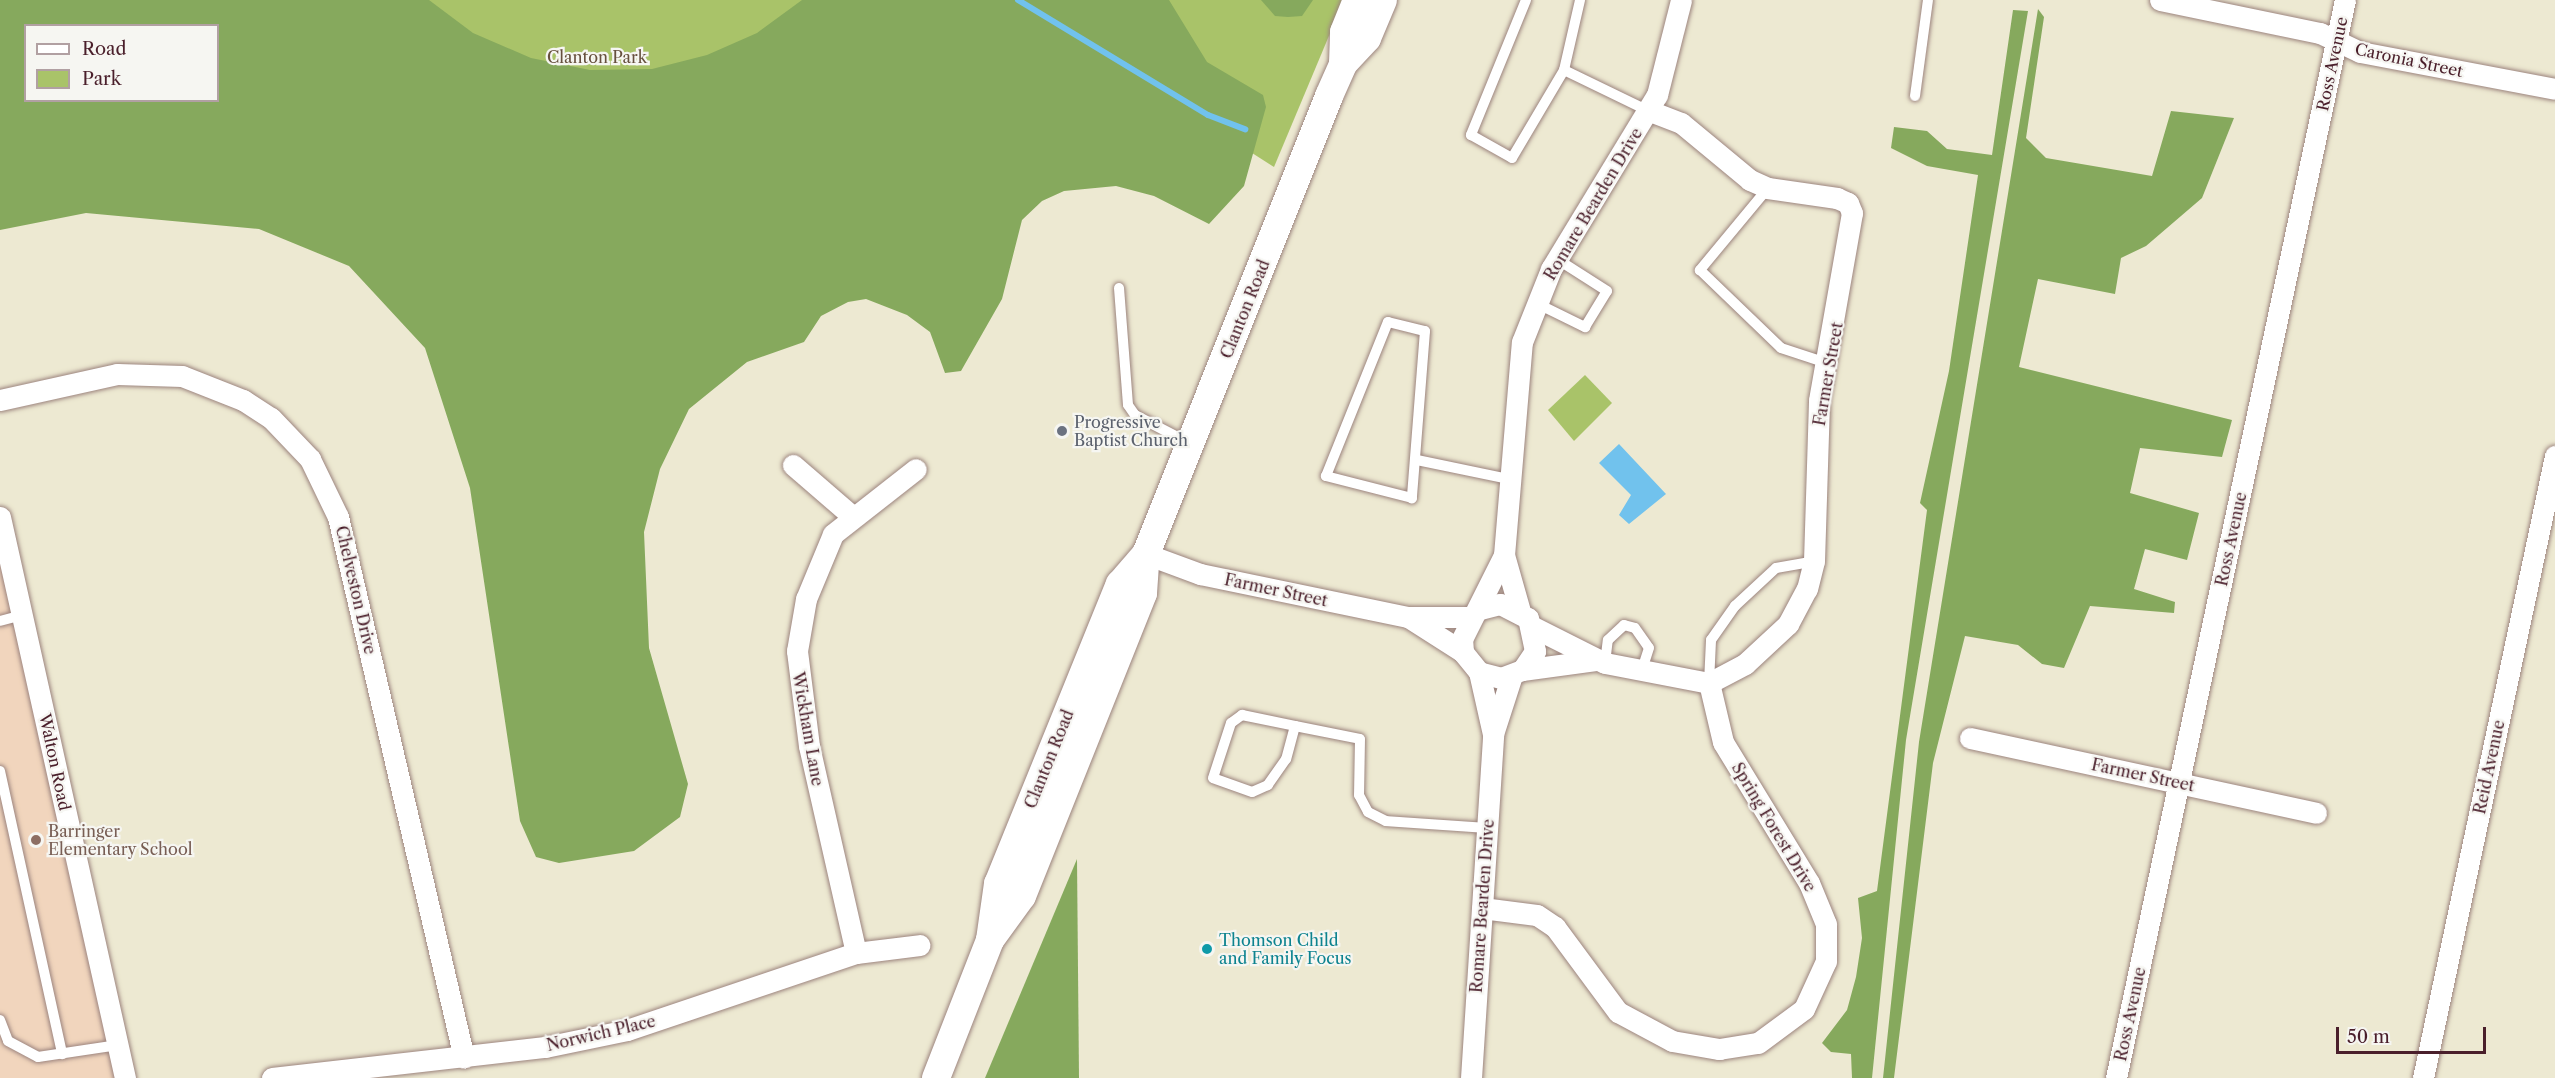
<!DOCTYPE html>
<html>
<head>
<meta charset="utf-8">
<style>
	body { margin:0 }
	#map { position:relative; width:2555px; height:1078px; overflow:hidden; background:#ede9d2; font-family:"Libre Caslon Text",serif }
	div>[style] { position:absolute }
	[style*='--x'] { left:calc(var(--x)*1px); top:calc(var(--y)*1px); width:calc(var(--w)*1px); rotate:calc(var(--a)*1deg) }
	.built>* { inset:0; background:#f1d5bd }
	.green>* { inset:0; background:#a9c369 }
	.forest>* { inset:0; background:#86a95d }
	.water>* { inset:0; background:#71c2ed }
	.stream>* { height:6px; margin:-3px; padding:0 3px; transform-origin:3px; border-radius:3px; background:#71c2ed }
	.roads { filter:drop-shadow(0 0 2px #9c847e) drop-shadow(0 0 2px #9c847e) }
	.service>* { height:10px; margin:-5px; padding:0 5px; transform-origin:5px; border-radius:5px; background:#fff }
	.minor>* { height:21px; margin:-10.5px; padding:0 10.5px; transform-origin:10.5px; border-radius:10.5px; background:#fff }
	.secondary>* { height:28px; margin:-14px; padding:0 14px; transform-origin:14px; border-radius:14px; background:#fff }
	.dots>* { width:16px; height:16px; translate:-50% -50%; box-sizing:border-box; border:3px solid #f6f6f2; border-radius:50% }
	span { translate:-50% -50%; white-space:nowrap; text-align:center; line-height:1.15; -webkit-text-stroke:4.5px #f6f6f2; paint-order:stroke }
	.park-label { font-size:16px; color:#66503e }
	.street-label { font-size:16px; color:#4a1f2b }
	.worship-label { font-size:16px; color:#5b616d }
	.left { translate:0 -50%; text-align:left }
	.education-label { font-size:16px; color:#785e54 }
	.culture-label { font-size:16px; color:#0d838f }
	.legend { position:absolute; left:24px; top:24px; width:195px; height:78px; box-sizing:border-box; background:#f6f6f2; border:2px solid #b1a0a2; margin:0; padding:8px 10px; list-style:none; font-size:18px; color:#4a1f2b }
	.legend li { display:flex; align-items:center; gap:12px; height:30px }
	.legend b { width:30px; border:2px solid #b1a0a2 }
	.scale { position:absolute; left:2336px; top:1027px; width:150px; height:27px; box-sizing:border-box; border:3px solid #4a1f2b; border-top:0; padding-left:8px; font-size:18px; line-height:21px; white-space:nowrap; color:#4a1f2b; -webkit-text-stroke:4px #f6f6f2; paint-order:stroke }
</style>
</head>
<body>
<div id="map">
	<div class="built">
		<i style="clip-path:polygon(0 517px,125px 1078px,0 1078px)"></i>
	</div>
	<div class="green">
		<i style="clip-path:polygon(217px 0,870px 0,601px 115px)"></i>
		<i style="clip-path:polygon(1013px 0,1344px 0,1274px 167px)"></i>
		<i style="clip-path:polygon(1585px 375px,1612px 403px,1574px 441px,1548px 410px)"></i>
	</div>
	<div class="forest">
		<i style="clip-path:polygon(evenodd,0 0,429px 0,473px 33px,531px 58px,590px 70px,652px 69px,707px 55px,757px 33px,802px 0,1169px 0,1207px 62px,1263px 95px,1266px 107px,1244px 186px,1209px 224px,1154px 196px,1116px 186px,1064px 191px,1042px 201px,1022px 220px,1002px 299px,961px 371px,945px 373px,930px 332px,907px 315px,866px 299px,848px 302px,821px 316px,804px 342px,747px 362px,689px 409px,660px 469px,644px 532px,649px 648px,688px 784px,680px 817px,634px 851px,559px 863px,536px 857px,520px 821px,470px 488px,425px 348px,349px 266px,259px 229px,86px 213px,0 230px,0 0,26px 26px,218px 26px,218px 100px,26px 100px,26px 26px)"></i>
		<i style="clip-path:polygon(1261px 0,1313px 0,1302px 16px,1288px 17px,1275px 16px)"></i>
		<i style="clip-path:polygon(2038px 9px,2044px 17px,2026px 138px,2046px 158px,2152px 176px,2171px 111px,2234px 118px,2202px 198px,2146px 246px,2121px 258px,2115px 294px,2038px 279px,2019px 367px,2232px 420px,2222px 457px,2140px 448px,2130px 493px,2199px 513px,2187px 560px,2145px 549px,2134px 589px,2175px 602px,2174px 613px,2090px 606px,2064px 668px,2042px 664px,2018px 645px,1965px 636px,1933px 763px,1894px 1078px,1883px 1078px,1919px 742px)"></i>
		<i style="clip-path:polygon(2013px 10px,2028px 11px,1906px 740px,1872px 1078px,1852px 1078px,1851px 1054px,1831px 1052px,1822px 1043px,1847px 1010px,1856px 977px,1862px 938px,1858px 898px,1877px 891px,1927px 510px,1920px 503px,1949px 371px,1978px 175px,1927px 166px,1891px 148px,1894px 127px,1927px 131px,1947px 149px,1992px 155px)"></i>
		<i style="clip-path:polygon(1077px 859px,1079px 1078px,985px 1078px)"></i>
	</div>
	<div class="water">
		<i style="clip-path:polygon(1619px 444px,1666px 494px,1629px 524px,1619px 515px,1631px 495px,1599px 463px)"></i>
	</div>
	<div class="stream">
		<i style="--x:1018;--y:0;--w:222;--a:31.2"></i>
		<i style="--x:1208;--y:115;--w:40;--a:21"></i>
	</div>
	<div class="roads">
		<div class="service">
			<i style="--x:1526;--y:0;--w:146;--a:112.2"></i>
			<i style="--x:1471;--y:135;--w:47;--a:29.3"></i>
			<i style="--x:1512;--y:158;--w:102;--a:-59.4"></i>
			<i style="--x:1564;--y:70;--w:72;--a:-77.1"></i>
			<i style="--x:1564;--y:70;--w:94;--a:25.8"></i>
			<i style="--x:1915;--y:96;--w:97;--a:-82.3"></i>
			<i style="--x:1768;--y:188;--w:107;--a:129.7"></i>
			<i style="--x:1700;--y:270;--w:112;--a:43.9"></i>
			<i style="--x:1781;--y:348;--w:48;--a:18.1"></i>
			<i style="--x:1119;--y:288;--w:117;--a:85.6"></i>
			<i style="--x:1128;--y:405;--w:12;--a:55"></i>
			<i style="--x:1135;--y:415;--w:63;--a:27.4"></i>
			<i style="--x:1536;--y:303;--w:55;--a:26.1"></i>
			<i style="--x:1585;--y:327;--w:42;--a:-58.6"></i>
			<i style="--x:1607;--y:291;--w:59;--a:-147.4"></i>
			<i style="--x:1388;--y:322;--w:38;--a:14"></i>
			<i style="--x:1425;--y:331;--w:168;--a:94.5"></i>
			<i style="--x:1412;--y:498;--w:89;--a:-165.7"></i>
			<i style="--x:1326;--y:476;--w:166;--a:-68.1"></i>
			<i style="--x:1417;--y:460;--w:94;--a:11.7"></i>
			<i style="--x:0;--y:621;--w:24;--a:-15"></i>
			<i style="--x:1605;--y:663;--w:23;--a:-83"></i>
			<i style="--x:1608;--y:640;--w:22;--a:-43"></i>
			<i style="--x:1624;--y:625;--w:11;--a:15"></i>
			<i style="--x:1635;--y:628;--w:24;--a:55"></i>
			<i style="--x:1649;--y:648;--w:23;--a:108"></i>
			<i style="--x:1709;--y:683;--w:43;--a:-87.3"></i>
			<i style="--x:1711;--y:640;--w:42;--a:-54.8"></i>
			<i style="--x:1735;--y:606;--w:56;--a:-42.8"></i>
			<i style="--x:1776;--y:568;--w:39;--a:-10"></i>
			<i style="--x:1295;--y:726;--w:34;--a:105"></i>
			<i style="--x:1286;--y:759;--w:32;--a:125"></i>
			<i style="--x:1268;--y:785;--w:17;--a:156"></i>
			<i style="--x:1252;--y:792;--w:41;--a:-160.3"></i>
			<i style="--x:1213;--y:778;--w:58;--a:-71.9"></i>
			<i style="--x:1231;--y:723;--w:14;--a:-36"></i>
			<i style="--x:1242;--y:715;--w:54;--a:11.7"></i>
			<i style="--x:1295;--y:726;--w:66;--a:11.3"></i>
			<i style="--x:1360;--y:739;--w:56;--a:91"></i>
			<i style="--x:1359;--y:795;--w:19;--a:62"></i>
			<i style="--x:1368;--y:812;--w:20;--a:27"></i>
			<i style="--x:1386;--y:821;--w:100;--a:4"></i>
			<i style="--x:0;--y:771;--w:290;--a:77.6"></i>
			<i style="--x:0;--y:1020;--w:22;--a:69"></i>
			<i style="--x:8;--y:1041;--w:34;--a:28"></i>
			<i style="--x:38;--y:1057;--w:81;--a:-8.5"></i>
		</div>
		<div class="minor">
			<i style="--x:2160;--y:0;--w:163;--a:11.7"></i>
			<i style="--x:2320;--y:33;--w:44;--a:25.4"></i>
			<i style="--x:2360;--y:52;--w:198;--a:10.7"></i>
			<i style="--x:0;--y:400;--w:120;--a:-12.5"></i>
			<i style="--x:117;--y:374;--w:65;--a:1.8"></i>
			<i style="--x:182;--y:376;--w:66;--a:21.5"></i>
			<i style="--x:243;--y:400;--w:33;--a:33"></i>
			<i style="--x:271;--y:418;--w:57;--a:46.4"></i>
			<i style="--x:310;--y:459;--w:64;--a:64.2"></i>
			<i style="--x:338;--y:517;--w:555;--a:76.89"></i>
			<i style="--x:793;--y:465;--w:78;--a:40.8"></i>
			<i style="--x:0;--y:517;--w:575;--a:77.44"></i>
			<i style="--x:1146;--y:554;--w:58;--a:20.3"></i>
			<i style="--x:1200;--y:574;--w:212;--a:11.7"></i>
			<i style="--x:1408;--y:617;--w:63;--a:0"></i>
			<i style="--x:1504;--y:555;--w:58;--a:74.1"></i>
			<i style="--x:1480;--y:609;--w:21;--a:-14"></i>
			<i style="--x:1500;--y:604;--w:31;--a:27"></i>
			<i style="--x:1528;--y:618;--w:34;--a:78"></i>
			<i style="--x:1535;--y:651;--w:23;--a:124"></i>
			<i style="--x:1522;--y:670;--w:22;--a:159"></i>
			<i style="--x:1501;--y:678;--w:23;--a:-165"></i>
			<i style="--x:1479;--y:672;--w:26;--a:-129"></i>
			<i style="--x:1463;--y:652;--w:13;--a:-94"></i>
			<i style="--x:1462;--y:639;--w:94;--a:-63.4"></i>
			<i style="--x:1504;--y:555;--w:214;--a:-85.2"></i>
			<i style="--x:1522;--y:342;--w:79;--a:-68.3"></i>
			<i style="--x:1551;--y:269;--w:204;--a:-58.7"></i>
			<i style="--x:1657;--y:95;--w:98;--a:-75.8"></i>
			<i style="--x:1408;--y:617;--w:65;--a:32.5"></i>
			<i style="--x:1533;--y:627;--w:80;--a:26.6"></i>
			<i style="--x:1605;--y:663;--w:106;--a:10.9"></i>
			<i style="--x:1709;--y:683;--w:41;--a:-27.8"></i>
			<i style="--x:1745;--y:664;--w:59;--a:-42.9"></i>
			<i style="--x:1788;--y:624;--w:40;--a:-62"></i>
			<i style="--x:1807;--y:589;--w:29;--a:-76"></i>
			<i style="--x:1814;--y:561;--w:161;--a:-88.2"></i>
			<i style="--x:1819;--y:400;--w:190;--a:-80"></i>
			<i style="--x:1852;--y:213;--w:11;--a:-112"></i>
			<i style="--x:1848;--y:203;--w:12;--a:-156"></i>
			<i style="--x:1837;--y:198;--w:70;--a:-171.8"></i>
			<i style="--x:1768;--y:188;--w:20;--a:-156"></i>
			<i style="--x:1750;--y:180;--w:89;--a:-140.4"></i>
			<i style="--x:1681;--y:123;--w:34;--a:-159"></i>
			<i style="--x:1522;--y:670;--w:76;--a:-7.6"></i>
			<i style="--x:1479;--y:672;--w:64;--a:77.3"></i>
			<i style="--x:1970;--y:738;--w:354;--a:12.2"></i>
			<i style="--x:1482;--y:908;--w:55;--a:7.3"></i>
			<i style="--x:1537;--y:915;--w:22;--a:34"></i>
			<i style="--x:1555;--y:927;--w:106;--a:53.5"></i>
			<i style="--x:1618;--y:1012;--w:61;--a:28.2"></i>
			<i style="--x:1672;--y:1041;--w:48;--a:9.7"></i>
			<i style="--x:1719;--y:1049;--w:39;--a:-9"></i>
			<i style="--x:1758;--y:1043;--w:57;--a:-36.5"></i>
			<i style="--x:1804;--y:1009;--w:53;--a:-65.4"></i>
			<i style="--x:1826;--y:961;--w:37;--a:-90"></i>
			<i style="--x:1826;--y:924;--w:44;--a:-112.5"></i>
			<i style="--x:1809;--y:883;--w:165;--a:-121.4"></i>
			<i style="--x:1723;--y:742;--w:61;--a:-103.3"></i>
			<i style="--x:856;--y:953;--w:212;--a:-102.8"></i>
			<i style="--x:809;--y:746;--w:96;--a:-97.2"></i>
			<i style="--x:797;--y:651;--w:53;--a:-80.2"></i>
			<i style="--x:806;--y:599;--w:70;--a:-67.4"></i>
			<i style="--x:833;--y:534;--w:105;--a:-38.1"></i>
			<i style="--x:272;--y:1078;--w:275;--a:-6.5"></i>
			<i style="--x:545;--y:1047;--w:84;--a:-11.7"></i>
			<i style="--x:627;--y:1030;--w:242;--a:-18.6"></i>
			<i style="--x:856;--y:953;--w:64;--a:-7.1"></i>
			<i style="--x:1471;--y:1078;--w:345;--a:-86.3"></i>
			<i style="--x:1493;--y:734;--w:62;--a:-72.1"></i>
			<i style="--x:2116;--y:1078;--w:1102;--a:-78.01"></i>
			<i style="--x:2423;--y:1078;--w:636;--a:-78.02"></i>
		</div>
		<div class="secondary">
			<i style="--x:1343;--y:64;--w:32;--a:-88"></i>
			<i style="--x:1344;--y:32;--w:35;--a:-68"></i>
			<i style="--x:990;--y:940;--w:54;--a:-54"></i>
			<i style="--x:1022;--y:896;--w:326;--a:-68.2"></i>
			<i style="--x:1143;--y:593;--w:39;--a:-86"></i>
			<i style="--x:1146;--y:554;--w:493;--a:-68.2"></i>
			<i style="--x:1329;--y:96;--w:35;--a:-66"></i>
			<i style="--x:1343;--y:64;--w:35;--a:-47"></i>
			<i style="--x:1367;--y:38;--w:41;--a:-67.2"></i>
			<i style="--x:936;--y:1078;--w:148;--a:-68.6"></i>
			<i style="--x:990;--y:940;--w:57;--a:-81.9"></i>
			<i style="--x:998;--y:884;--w:324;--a:-67.9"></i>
			<i style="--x:1120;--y:584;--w:40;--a:-49"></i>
		</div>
	</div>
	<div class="dots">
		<i style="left:1062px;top:431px;background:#6b7280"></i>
		<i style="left:36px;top:840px;background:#8d6e63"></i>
		<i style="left:1207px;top:949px;background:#0f9aa8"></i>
	</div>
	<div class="park-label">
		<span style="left:597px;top:57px">Clanton Park</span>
	</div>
	<div class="street-label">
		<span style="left:2409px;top:60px;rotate:12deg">Caronia Street</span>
		<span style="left:2332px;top:64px;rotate:-78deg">Ross Avenue</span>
		<span style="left:1593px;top:204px;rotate:-59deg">Romare Bearden Drive</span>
		<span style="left:1245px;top:309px;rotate:-68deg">Clanton Road</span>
		<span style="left:1828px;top:374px;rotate:-80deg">Farmer Street</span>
		<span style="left:2231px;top:539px;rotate:-78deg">Ross Avenue</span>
		<span style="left:356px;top:590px;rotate:77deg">Chelveston Drive</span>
		<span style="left:1276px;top:590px;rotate:12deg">Farmer Street</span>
		<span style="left:808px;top:729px;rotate:80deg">Wickham Lane</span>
		<span style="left:1049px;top:759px;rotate:-68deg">Clanton Road</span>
		<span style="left:55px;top:762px;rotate:78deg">Walton Road</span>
		<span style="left:2489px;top:767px;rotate:-78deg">Reid Avenue</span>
		<span style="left:2143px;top:775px;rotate:12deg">Farmer Street</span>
		<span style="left:1774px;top:827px;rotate:59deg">Spring Forest Drive</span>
		<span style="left:1482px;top:906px;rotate:-86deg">Romare Bearden Drive</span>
		<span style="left:2130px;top:1014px;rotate:-78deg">Ross Avenue</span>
		<span style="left:601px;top:1033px;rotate:-13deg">Norwich Place</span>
	</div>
	<div class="worship-label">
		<span class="left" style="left:1074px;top:431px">Progressive<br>Baptist Church</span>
	</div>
	<div class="education-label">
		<span class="left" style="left:48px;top:840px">Barringer<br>Elementary School</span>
	</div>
	<div class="culture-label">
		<span class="left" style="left:1219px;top:949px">Thomson Child<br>and Family Focus</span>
	</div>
	<ul class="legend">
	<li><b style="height:8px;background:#fff"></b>Road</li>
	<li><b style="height:16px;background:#a9c369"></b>Park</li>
	</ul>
	<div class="scale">50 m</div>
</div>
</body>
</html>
